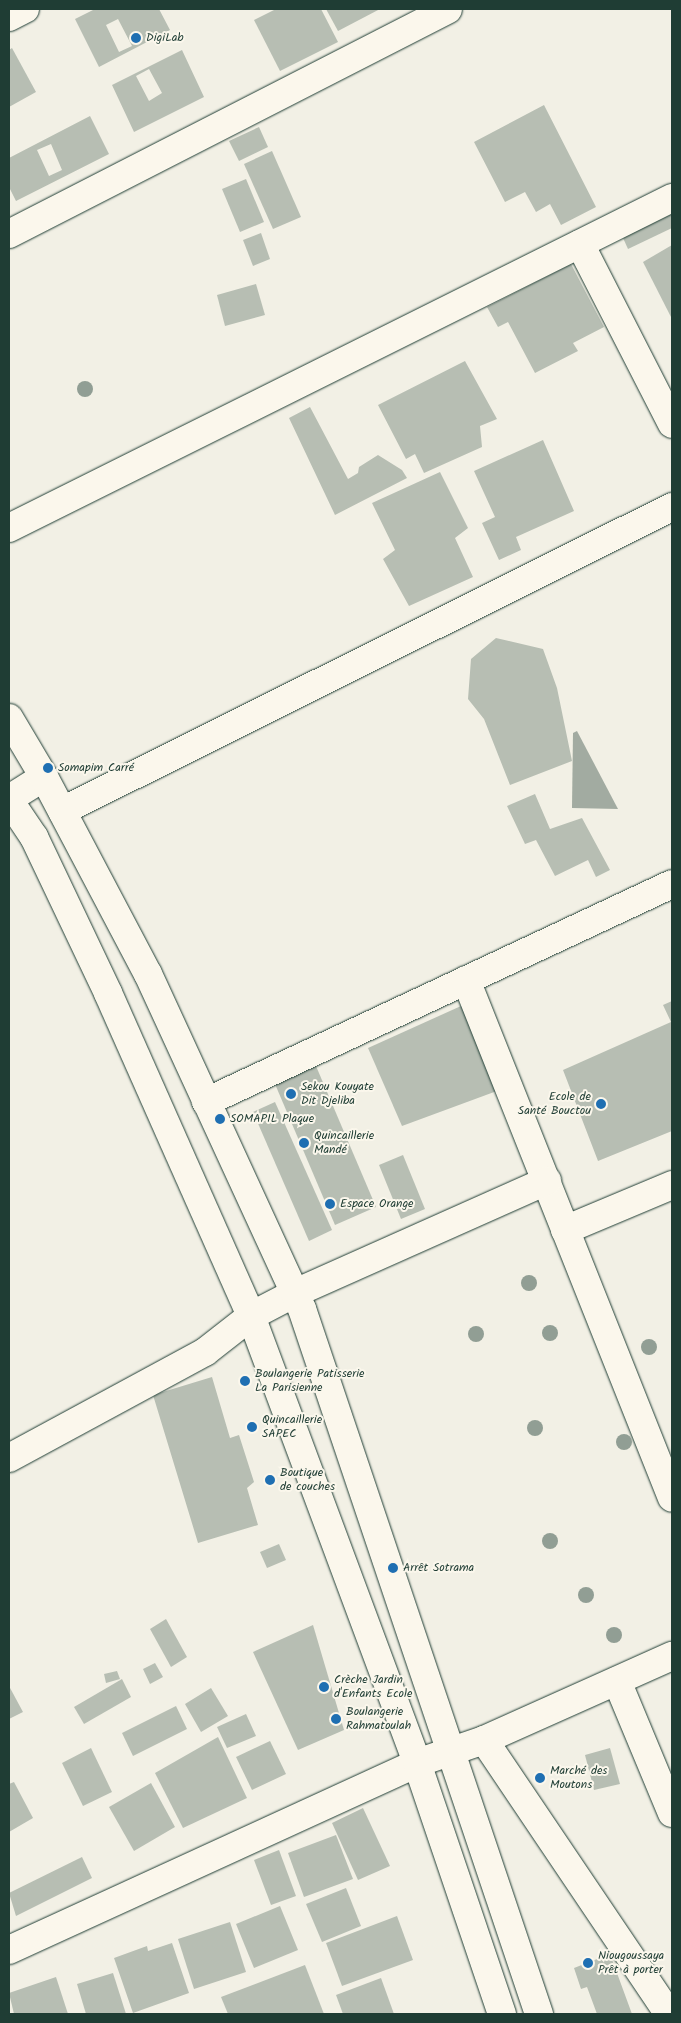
<!DOCTYPE html>
<html>
<head>
<meta charset="utf-8">
<style>
	body { margin:0 }
	#map { position:relative; width:681px; height:2023px; overflow:hidden; background:#f2f0e5; font-family:Kalam,sans-serif }
	div>[style] { position:absolute }
	[style*='--x'] { left:calc(var(--x)*1px); top:calc(var(--y)*1px); width:calc(var(--w)*1px); rotate:calc(var(--a)*1deg) }
	.water>* { inset:0; background:#a2aba1 }
	.building>* { inset:0; background:#b7beb3 }
	.roads { filter:drop-shadow(0 0 1px #1f3d34) drop-shadow(0 0 1px #1f3d34) }
	.minor>* { height:28px; margin:-14px; padding:0 14px; transform-origin:14px; border-radius:14px; background:#fbf7ec }
	.trunk>* { height:28px; margin:-14px; padding:0 14px; transform-origin:14px; border-radius:14px; background:#fbf7ec }
	.trees>* { width:16px; height:16px; margin:-8px; border-radius:50%; background:#919e94 }
	.dots>* { width:14px; height:14px; translate:-50% -50%; box-sizing:border-box; border:2px solid #fbf7ec; border-radius:50% }
	span { translate:-50% -50%; white-space:nowrap; text-align:center; line-height:1.15; -webkit-text-stroke:4px #fbf7ec; paint-order:stroke }
	.poi-label { font-size:12px; color:#1f3d34 }
	.left { translate:0 -50%; text-align:left }
	.right { translate:-100% -50%; text-align:right }
	.frame { position:absolute; inset:0; border:10px solid #1f3d34; pointer-events:none }
</style>
</head>
<body>
<div id="map">
	<div class="water">
		<i style="clip-path:polygon(577px 731px,618px 809px,572px 808px,573px 733px)"></i>
	</div>
	<div class="building">
		<i style="clip-path:polygon(evenodd,95px 9px,159px 9px,170px 30px,99px 67px,75px 19px,95px 9px,118px 19px,132px 46px,119px 52px,106px 25px,118px 19px)"></i>
		<i style="clip-path:polygon(276px 9px,321px 9px,338px 42px,280px 71px,254px 20px)"></i>
		<i style="clip-path:polygon(326px 9px,380px 9px,338px 31px)"></i>
		<i style="clip-path:polygon(12px 48px,36px 92px,9px 107px,9px 50px)"></i>
		<i style="clip-path:polygon(evenodd,182px 50px,204px 97px,134px 132px,112px 85px,182px 50px,149px 69px,162px 93px,149px 101px,136px 76px,149px 69px)"></i>
		<i style="clip-path:polygon(544px 105px,596px 207px,561px 225px,550px 204px,536px 212px,525px 192px,505px 202px,474px 142px)"></i>
		<i style="clip-path:polygon(evenodd,90px 116px,109px 154px,16px 201px,9px 187px,9px 158px,90px 116px,51px 144px,62px 170px,49px 176px,37px 150px,51px 144px)"></i>
		<i style="clip-path:polygon(259px 127px,268px 147px,239px 161px,229px 141px)"></i>
		<i style="clip-path:polygon(272px 151px,301px 217px,273px 229px,244px 164px)"></i>
		<i style="clip-path:polygon(246px 179px,264px 222px,240px 232px,222px 189px)"></i>
		<i style="clip-path:polygon(672px 203px,672px 228px,628px 249px,619px 229px)"></i>
		<i style="clip-path:polygon(261px 233px,270px 259px,253px 266px,243px 240px)"></i>
		<i style="clip-path:polygon(672px 245px,672px 319px,643px 262px)"></i>
		<i style="clip-path:polygon(571px 264px,604px 327px,573px 343px,578px 351px,535px 373px,508px 322px,498px 327px,487px 307px)"></i>
		<i style="clip-path:polygon(256px 284px,265px 315px,225px 326px,217px 295px)"></i>
		<i style="clip-path:polygon(465px 361px,497px 419px,480px 426px,482px 447px,424px 473px,415px 454px,406px 459px,378px 405px)"></i>
		<i style="clip-path:polygon(310px 407px,348px 479px,358px 473px,359px 467px,378px 455px,402px 470px,407px 478px,335px 515px,289px 418px)"></i>
		<i style="clip-path:polygon(543px 440px,574px 511px,516px 537px,521px 550px,499px 560px,482px 523px,495px 517px,474px 471px)"></i>
		<i style="clip-path:polygon(440px 472px,468px 528px,455px 538px,473px 577px,409px 606px,383px 559px,395px 550px,372px 503px)"></i>
		<i style="clip-path:polygon(496px 638px,543px 649px,557px 688px,572px 761px,510px 785px,484px 719px,468px 699px,471px 659px)"></i>
		<i style="clip-path:polygon(535px 794px,550px 829px,582px 818px,610px 870px,596px 877px,588px 860px,555px 876px,536px 840px,525px 844px,507px 806px)"></i>
		<i style="clip-path:polygon(672px 1001px,672px 1131px,598px 1161px,563px 1070px,671px 1022px,663px 1005px)"></i>
		<i style="clip-path:polygon(461px 1006px,485px 1029px,505px 1088px,402px 1126px,368px 1048px)"></i>
		<i style="clip-path:polygon(313px 1059px,376px 1207px,335px 1225px,272px 1077px)"></i>
		<i style="clip-path:polygon(275px 1102px,332px 1230px,309px 1241px,253px 1112px)"></i>
		<i style="clip-path:polygon(403px 1155px,425px 1209px,401px 1219px,379px 1165px)"></i>
		<i style="clip-path:polygon(212px 1377px,230px 1438px,239px 1435px,254px 1482px,247px 1488px,258px 1525px,198px 1543px,153px 1395px)"></i>
		<i style="clip-path:polygon(279px 1544px,286px 1560px,267px 1568px,260px 1552px)"></i>
		<i style="clip-path:polygon(166px 1619px,187px 1657px,171px 1667px,150px 1629px)"></i>
		<i style="clip-path:polygon(313px 1625px,344px 1730px,298px 1750px,253px 1652px)"></i>
		<i style="clip-path:polygon(155px 1663px,163px 1677px,150px 1684px,143px 1669px)"></i>
		<i style="clip-path:polygon(117px 1671px,120px 1679px,106px 1683px,104px 1674px)"></i>
		<i style="clip-path:polygon(122px 1679px,131px 1697px,84px 1724px,74px 1707px)"></i>
		<i style="clip-path:polygon(9px 1686px,23px 1712px,9px 1719px)"></i>
		<i style="clip-path:polygon(211px 1688px,228px 1716px,201px 1732px,185px 1704px)"></i>
		<i style="clip-path:polygon(176px 1706px,187px 1729px,133px 1756px,122px 1733px)"></i>
		<i style="clip-path:polygon(246px 1714px,256px 1736px,227px 1748px,217px 1727px)"></i>
		<i style="clip-path:polygon(218px 1737px,247px 1798px,183px 1828px,155px 1773px)"></i>
		<i style="clip-path:polygon(270px 1741px,286px 1774px,252px 1790px,236px 1757px)"></i>
		<i style="clip-path:polygon(91px 1748px,112px 1792px,83px 1806px,62px 1763px)"></i>
		<i style="clip-path:polygon(610px 1748px,620px 1784px,594px 1790px,585px 1755px)"></i>
		<i style="clip-path:polygon(14px 1782px,33px 1818px,9px 1832px,9px 1784px)"></i>
		<i style="clip-path:polygon(151px 1783px,175px 1827px,134px 1851px,109px 1807px)"></i>
		<i style="clip-path:polygon(363px 1808px,390px 1866px,358px 1880px,332px 1823px)"></i>
		<i style="clip-path:polygon(336px 1835px,353px 1879px,304px 1897px,288px 1853px)"></i>
		<i style="clip-path:polygon(279px 1850px,296px 1896px,271px 1905px,254px 1860px)"></i>
		<i style="clip-path:polygon(82px 1857px,92px 1878px,16px 1916px,9px 1893px)"></i>
		<i style="clip-path:polygon(346px 1888px,361px 1926px,322px 1942px,306px 1904px)"></i>
		<i style="clip-path:polygon(280px 1906px,298px 1950px,254px 1968px,236px 1924px)"></i>
		<i style="clip-path:polygon(397px 1916px,413px 1960px,342px 1986px,326px 1943px)"></i>
		<i style="clip-path:polygon(230px 1922px,246px 1972px,194px 1989px,178px 1939px)"></i>
		<i style="clip-path:polygon(172px 1943px,189px 1993px,133px 2013px,114px 1958px,147px 1946px,148px 1951px)"></i>
		<i style="clip-path:polygon(610px 1954px,632px 2014px,597px 2014px,587px 1987px,581px 1989px,574px 1968px)"></i>
		<i style="clip-path:polygon(305px 1965px,324px 2014px,228px 2014px,221px 1997px)"></i>
		<i style="clip-path:polygon(113px 1973px,126px 2014px,86px 2014px,77px 1984px)"></i>
		<i style="clip-path:polygon(56px 1977px,68px 2014px,14px 2014px,9px 1993px)"></i>
		<i style="clip-path:polygon(381px 1978px,394px 2014px,343px 2014px,336px 1995px)"></i>
	</div>
	<div class="roads">
		<div class="minor">
			<i style="--x:9;--y:17;--w:18;--a:-27"></i>
			<i style="--x:9;--y:234;--w:493;--a:-27.1"></i>
			<i style="--x:580;--y:244;--w:202;--a:62.9"></i>
			<i style="--x:9;--y:528;--w:741;--a:-26.46"></i>
			<i style="--x:9;--y:799;--w:41;--a:-32.2"></i>
			<i style="--x:62;--y:811;--w:682;--a:-26.49"></i>
			<i style="--x:466;--y:980;--w:557;--a:68.31"></i>
			<i style="--x:206;--y:1102;--w:514;--a:-25.07"></i>
			<i style="--x:565;--y:1230;--w:116;--a:-22.8"></i>
			<i style="--x:9;--y:1458;--w:223;--a:-28.4"></i>
			<i style="--x:205;--y:1352;--w:58;--a:-38"></i>
			<i style="--x:251;--y:1316;--w:50;--a:-27.6"></i>
			<i style="--x:295;--y:1293;--w:276;--a:-24"></i>
			<i style="--x:617;--y:1681;--w:143;--a:67.4"></i>
			<i style="--x:484;--y:1740;--w:331;--a:56"></i>
			<i style="--x:9;--y:1950;--w:449;--a:-24.6"></i>
			<i style="--x:417;--y:1763;--w:71;--a:-18.9"></i>
			<i style="--x:484;--y:1740;--w:206;--a:-24.1"></i>
		</div>
		<div class="trunk">
			<i style="--x:9;--y:718;--w:69;--a:59.3"></i>
			<i style="--x:44;--y:777;--w:223;--a:62.2"></i>
			<i style="--x:148;--y:974;--w:369;--a:65.3"></i>
			<i style="--x:302;--y:1309;--w:744;--a:71.42"></i>
			<i style="--x:9;--y:800;--w:45;--a:56"></i>
			<i style="--x:34;--y:837;--w:173;--a:64.6"></i>
			<i style="--x:108;--y:993;--w:353;--a:66.1"></i>
			<i style="--x:251;--y:1316;--w:477;--a:69.6"></i>
			<i style="--x:417;--y:1763;--w:265;--a:71.3"></i>
		</div>
	</div>
	<div class="trees">
		<i style="left:85px;top:389px"></i>
		<i style="left:529px;top:1283px"></i>
		<i style="left:550px;top:1333px"></i>
		<i style="left:476px;top:1334px"></i>
		<i style="left:649px;top:1347px"></i>
		<i style="left:535px;top:1428px"></i>
		<i style="left:624px;top:1442px"></i>
		<i style="left:550px;top:1541px"></i>
		<i style="left:586px;top:1595px"></i>
		<i style="left:614px;top:1635px"></i>
	</div>
	<div class="dots">
		<i style="left:136px;top:38px;background:#1f6fb2"></i>
		<i style="left:48px;top:768px;background:#1f6fb2"></i>
		<i style="left:291px;top:1094px;background:#1f6fb2"></i>
		<i style="left:601px;top:1104px;background:#1f6fb2"></i>
		<i style="left:220px;top:1119px;background:#1f6fb2"></i>
		<i style="left:304px;top:1143px;background:#1f6fb2"></i>
		<i style="left:330px;top:1204px;background:#1f6fb2"></i>
		<i style="left:245px;top:1381px;background:#1f6fb2"></i>
		<i style="left:252px;top:1427px;background:#1f6fb2"></i>
		<i style="left:270px;top:1480px;background:#1f6fb2"></i>
		<i style="left:393px;top:1568px;background:#1f6fb2"></i>
		<i style="left:324px;top:1687px;background:#1f6fb2"></i>
		<i style="left:336px;top:1719px;background:#1f6fb2"></i>
		<i style="left:540px;top:1778px;background:#1f6fb2"></i>
		<i style="left:588px;top:1963px;background:#1f6fb2"></i>
	</div>
	<div class="poi-label">
		<span class="left" style="left:146px;top:38px">DigiLab</span>
		<span class="left" style="left:58px;top:768px">Somapim Carré</span>
		<span class="left" style="left:301px;top:1094px">Sekou Kouyate<br>Dit Djeliba</span>
		<span class="right" style="left:591px;top:1104px">Ecole de<br>Santé Bouctou</span>
		<span class="left" style="left:230px;top:1119px">SOMAPIL Plaque</span>
		<span class="left" style="left:314px;top:1143px">Quincaillerie<br>Mandé</span>
		<span class="left" style="left:340px;top:1204px">Espace Orange</span>
		<span class="left" style="left:255px;top:1381px">Boulangerie Patisserie<br>La Parisienne</span>
		<span class="left" style="left:262px;top:1427px">Quincaillerie<br>SAPEC</span>
		<span class="left" style="left:280px;top:1480px">Boutique<br>de couches</span>
		<span class="left" style="left:403px;top:1568px">Arrêt Sotrama</span>
		<span class="left" style="left:334px;top:1687px">Crèche Jardin<br>d'Enfants Ecole</span>
		<span class="left" style="left:346px;top:1719px">Boulangerie<br>Rahmatoulah</span>
		<span class="left" style="left:550px;top:1778px">Marché des<br>Moutons</span>
		<span class="left" style="left:598px;top:1963px">Niougoussaya<br>Prêt à porter</span>
	</div>
	<div class="frame"></div>
</div>
</body>
</html>
